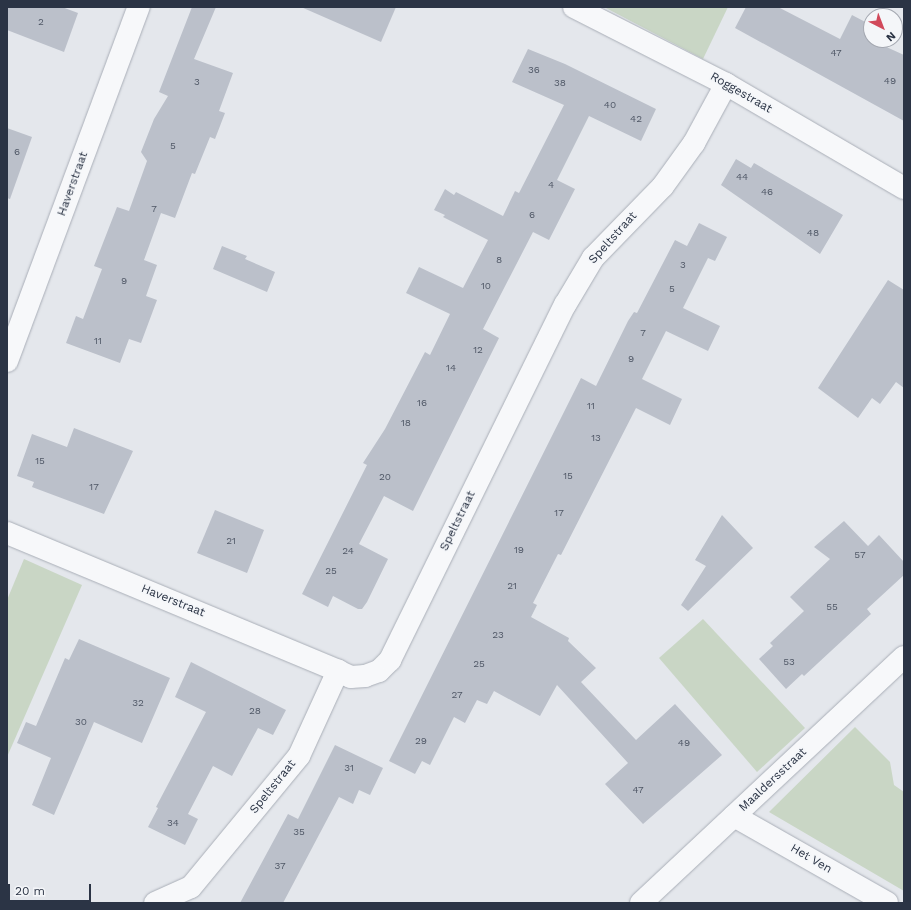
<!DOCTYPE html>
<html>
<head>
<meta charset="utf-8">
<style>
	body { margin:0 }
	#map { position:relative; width:911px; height:910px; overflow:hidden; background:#e4e7ec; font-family:"Work Sans",sans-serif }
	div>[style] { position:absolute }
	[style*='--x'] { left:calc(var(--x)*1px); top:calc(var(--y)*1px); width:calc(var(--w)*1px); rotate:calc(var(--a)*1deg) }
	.green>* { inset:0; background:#c9d6c5 }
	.building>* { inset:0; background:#bbc0ca }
	.roads { filter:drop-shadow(0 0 1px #a9aeb7) drop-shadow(0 0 1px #a9aeb7) }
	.minor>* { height:22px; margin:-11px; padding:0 11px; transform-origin:11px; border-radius:11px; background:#f7f8fa }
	span { translate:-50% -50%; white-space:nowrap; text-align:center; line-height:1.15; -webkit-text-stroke:3px #f4f6f9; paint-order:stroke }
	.number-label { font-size:10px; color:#4f5766 }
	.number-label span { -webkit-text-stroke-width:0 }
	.street-label { font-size:12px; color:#2b3445 }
	.frame { position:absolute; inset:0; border:8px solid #2b3445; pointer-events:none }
	.north { position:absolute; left:863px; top:8px; width:40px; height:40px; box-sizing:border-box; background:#f4f6f9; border:1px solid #a4a8b1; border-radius:50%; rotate:138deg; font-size:11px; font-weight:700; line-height:16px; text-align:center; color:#2b3445 }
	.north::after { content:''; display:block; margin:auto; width:14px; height:18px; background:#d1495b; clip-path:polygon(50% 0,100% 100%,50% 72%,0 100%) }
	.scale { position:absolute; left:8px; top:884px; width:83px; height:18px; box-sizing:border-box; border:2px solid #2b3445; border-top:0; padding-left:5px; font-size:12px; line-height:14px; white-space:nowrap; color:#2b3445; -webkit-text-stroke:3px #f4f6f9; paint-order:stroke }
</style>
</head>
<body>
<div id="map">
	<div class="green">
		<i style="clip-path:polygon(604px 7px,728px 7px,703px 59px)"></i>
		<i style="clip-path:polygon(24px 559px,82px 585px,7px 757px,7px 600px)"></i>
		<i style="clip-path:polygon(703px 619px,805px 728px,757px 772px,659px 658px)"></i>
		<i style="clip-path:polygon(855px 727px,890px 762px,894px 785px,904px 792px,904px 891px,769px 812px)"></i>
	</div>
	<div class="building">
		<i style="clip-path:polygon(7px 7px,62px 7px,78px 13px,64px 52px,7px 30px)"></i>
		<i style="clip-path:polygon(192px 7px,216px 7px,194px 59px,233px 73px,219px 111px,225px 113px,215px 139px,210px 137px,195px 174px,192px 173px,175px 218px,161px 213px,144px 260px,157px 265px,146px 296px,157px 300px,141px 343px,129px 339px,120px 363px,66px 343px,76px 316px,83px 319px,102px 269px,94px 266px,117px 207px,129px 211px,147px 161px,141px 152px,154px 119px,168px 96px,159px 92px)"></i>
		<i style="clip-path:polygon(301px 7px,396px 7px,381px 42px)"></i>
		<i style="clip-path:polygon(746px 7px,778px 7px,840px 39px,852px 15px,871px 25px,871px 40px,904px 55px,904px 121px,735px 28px)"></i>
		<i style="clip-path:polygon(528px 49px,565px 64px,656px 109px,641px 141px,589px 116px,557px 180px,575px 189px,549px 240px,533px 232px,483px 329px,499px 338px,413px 511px,384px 496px,359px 544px,388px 559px,367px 602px,362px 609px,358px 609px,333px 596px,328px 607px,302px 594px,367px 465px,363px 463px,385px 429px,425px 352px,430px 355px,450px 314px,406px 293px,419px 267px,463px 288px,488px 240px,443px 217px,445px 215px,434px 210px,445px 189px,454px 195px,456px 192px,503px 216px,515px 191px,519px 193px,564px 105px,512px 82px)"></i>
		<i style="clip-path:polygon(7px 128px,32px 137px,10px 199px,7px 198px)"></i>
		<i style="clip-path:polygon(736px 159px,751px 168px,754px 163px,843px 215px,820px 254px,721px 185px)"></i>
		<i style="clip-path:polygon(699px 223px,727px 237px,715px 261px,708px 258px,683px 308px,720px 326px,708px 351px,666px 331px,642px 379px,682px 399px,670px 425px,636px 408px,561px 555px,558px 554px,533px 603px,537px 605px,531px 617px,569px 638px,568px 641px,596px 668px,581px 682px,636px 740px,675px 704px,722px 755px,643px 824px,605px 784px,628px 763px,557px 685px,540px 716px,494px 691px,487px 704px,477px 700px,465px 723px,454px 717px,430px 765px,422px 761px,415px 774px,389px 761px,581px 378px,596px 386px,628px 321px,634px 312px,637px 313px,675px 240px,687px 246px)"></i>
		<i style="clip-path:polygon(222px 246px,247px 256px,245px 259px,275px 272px,267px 292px,213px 269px)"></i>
		<i style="clip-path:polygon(888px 280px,904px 290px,904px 388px,896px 382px,880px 404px,872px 398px,858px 418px,818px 388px)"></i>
		<i style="clip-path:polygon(74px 428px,133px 451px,104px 514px,32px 487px,34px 482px,17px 476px,32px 434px,67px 447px)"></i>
		<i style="clip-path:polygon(215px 510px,264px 530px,247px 573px,197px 553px)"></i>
		<i style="clip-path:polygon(722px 515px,753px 548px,688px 611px,681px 605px,706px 566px,695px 560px)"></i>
		<i style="clip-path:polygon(844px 521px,868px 546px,879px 535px,904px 562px,904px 575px,867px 609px,871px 614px,804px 676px,802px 674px,786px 689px,759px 659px,773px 646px,770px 643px,804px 611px,790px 597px,830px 559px,814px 547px)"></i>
		<i style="clip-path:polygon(79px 639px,170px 678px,142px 743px,94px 722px,54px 815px,32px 805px,51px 758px,17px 743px,26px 722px,36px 726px,65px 658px,69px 660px)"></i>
		<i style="clip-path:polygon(191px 662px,286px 710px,273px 735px,258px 728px,232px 776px,213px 766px,188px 814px,198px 819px,185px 845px,148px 827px,158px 808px,156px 807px,206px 712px,175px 697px)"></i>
		<i style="clip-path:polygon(335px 745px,383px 768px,370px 795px,359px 790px,353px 804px,339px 797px,283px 903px,240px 903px,288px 814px,298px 819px)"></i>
	</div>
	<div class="roads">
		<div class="minor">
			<i style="--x:574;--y:7;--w:170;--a:26.9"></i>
			<i style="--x:726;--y:84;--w:206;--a:30.3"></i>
			<i style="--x:7;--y:361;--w:378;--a:-69.6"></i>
			<i style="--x:7;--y:533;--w:359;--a:22.6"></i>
			<i style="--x:734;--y:816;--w:176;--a:29.6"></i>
			<i style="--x:155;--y:903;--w:39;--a:-24"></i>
			<i style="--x:191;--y:887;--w:170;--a:-50.5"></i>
			<i style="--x:299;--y:756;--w:94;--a:-65.4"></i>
			<i style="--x:338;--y:671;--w:14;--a:25"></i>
			<i style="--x:351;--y:677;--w:14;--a:-4"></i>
			<i style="--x:365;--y:676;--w:15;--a:-20"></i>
			<i style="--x:379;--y:671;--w:16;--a:-45"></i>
			<i style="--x:390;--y:660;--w:396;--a:-63.8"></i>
			<i style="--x:565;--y:305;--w:55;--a:-59.2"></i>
			<i style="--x:593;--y:258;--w:100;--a:-45.8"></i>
			<i style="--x:663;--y:186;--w:53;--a:-54.2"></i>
			<i style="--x:694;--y:143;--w:67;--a:-61.5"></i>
			<i style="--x:641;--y:903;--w:360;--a:-43.1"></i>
		</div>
	</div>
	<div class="number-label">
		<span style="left:41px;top:22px">2</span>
		<span style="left:836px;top:53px">47</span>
		<span style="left:534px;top:70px">36</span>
		<span style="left:890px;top:81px">49</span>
		<span style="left:197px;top:82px">3</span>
		<span style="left:560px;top:83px">38</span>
		<span style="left:610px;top:105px">40</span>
		<span style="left:636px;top:119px">42</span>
		<span style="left:173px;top:146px">5</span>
		<span style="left:17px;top:152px">6</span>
		<span style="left:742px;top:177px">44</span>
		<span style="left:551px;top:185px">4</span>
		<span style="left:767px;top:192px">46</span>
		<span style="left:154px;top:209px">7</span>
		<span style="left:532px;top:215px">6</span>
		<span style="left:813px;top:233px">48</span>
		<span style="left:499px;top:260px">8</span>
		<span style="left:683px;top:265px">3</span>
		<span style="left:124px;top:281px">9</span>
		<span style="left:486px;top:286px">10</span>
		<span style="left:672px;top:289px">5</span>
		<span style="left:643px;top:333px">7</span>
		<span style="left:98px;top:341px">11</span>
		<span style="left:478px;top:350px">12</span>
		<span style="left:631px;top:359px">9</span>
		<span style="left:451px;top:368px">14</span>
		<span style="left:422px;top:403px">16</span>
		<span style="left:591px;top:406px">11</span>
		<span style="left:406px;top:423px">18</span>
		<span style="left:596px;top:438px">13</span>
		<span style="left:40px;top:461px">15</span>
		<span style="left:568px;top:476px">15</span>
		<span style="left:385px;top:477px">20</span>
		<span style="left:94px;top:487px">17</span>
		<span style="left:559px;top:513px">17</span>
		<span style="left:231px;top:541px">21</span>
		<span style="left:519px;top:550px">19</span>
		<span style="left:348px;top:551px">24</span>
		<span style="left:860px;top:555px">57</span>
		<span style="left:331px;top:571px">25</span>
		<span style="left:512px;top:586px">21</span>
		<span style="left:832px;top:607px">55</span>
		<span style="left:498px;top:635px">23</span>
		<span style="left:789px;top:662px">53</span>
		<span style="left:479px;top:664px">25</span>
		<span style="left:457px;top:695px">27</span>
		<span style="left:138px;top:703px">32</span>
		<span style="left:255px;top:711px">28</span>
		<span style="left:81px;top:722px">30</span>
		<span style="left:421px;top:741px">29</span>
		<span style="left:684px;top:743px">49</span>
		<span style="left:349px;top:768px">31</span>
		<span style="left:638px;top:790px">47</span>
		<span style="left:173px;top:823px">34</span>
		<span style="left:299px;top:832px">35</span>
		<span style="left:280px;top:866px">37</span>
	</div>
	<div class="street-label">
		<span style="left:741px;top:93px;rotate:30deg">Roggestraat</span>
		<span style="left:73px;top:184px;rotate:-70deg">Haverstraat</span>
		<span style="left:613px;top:238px;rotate:-48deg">Speltstraat</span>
		<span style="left:458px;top:521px;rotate:-64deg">Speltstraat</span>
		<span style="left:173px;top:601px;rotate:22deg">Haverstraat</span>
		<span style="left:773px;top:780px;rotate:-43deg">Maaldersstraat</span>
		<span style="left:273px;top:787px;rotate:-51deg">Speltstraat</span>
		<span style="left:811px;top:859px;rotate:30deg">Het Ven</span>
	</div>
	<div class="frame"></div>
	<div class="north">N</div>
	<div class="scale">20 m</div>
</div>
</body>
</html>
